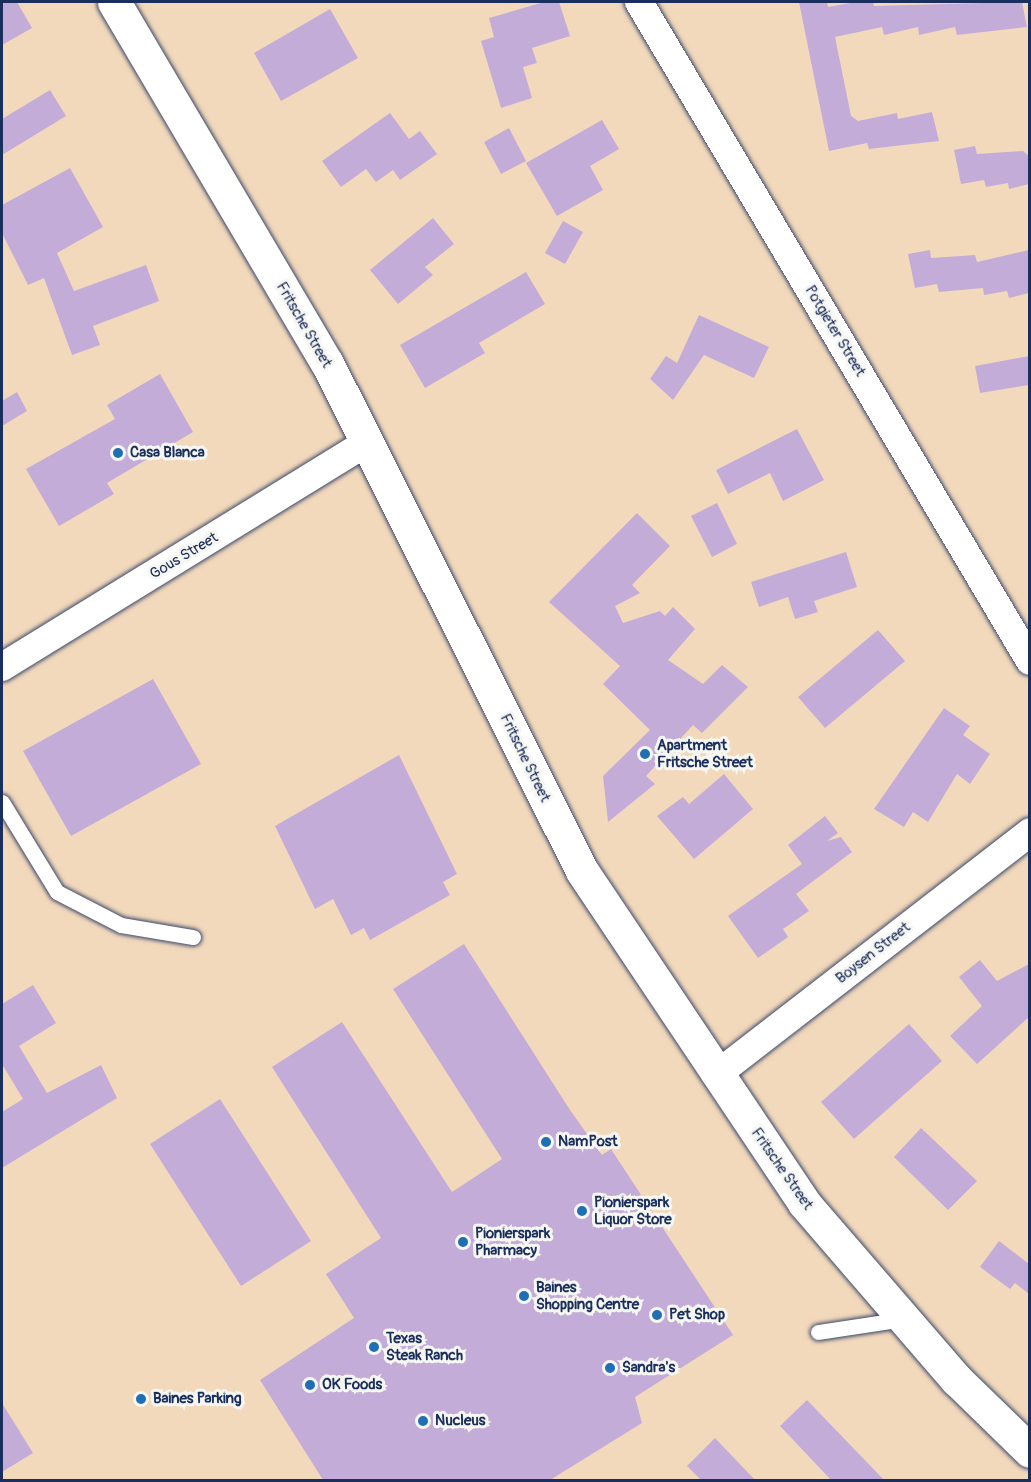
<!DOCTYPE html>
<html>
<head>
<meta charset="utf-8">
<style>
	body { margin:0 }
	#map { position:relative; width:1031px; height:1482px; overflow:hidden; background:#f3d9bb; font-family:Pangolin,sans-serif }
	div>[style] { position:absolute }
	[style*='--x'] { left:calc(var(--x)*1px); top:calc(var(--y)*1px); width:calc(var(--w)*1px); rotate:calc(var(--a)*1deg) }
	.building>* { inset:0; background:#c4acd9 }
	.roads { filter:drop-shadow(0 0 2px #3b486c) drop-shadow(0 0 2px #3b486c) }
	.service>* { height:15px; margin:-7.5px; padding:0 7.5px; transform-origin:7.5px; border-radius:7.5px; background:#fff }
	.minor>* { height:28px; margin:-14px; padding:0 14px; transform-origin:14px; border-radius:14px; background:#fff }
	.tertiary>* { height:33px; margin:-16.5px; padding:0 16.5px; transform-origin:16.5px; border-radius:16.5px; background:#fff }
	.dots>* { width:16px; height:16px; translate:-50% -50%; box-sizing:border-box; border:3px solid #f6f6f2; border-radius:50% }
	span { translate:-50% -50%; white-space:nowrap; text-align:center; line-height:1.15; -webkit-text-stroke:6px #f6f6f2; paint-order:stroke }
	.street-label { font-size:15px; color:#1b2f5e }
	.poi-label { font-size:15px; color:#1b2f5e; font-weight:700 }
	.left { translate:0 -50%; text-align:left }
	.frame { position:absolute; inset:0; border:3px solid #1b2f5e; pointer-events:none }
</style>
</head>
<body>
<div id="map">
	<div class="building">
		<i style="clip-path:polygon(2px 2px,17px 2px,32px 28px,2px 45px)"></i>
		<i style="clip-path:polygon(544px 2px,559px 2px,570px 36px,532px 48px,537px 63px,523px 67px,532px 98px,501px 108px,481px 41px,494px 37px,489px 18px)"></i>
		<i style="clip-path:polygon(799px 2px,827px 2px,828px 7px,856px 2px,873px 2px,874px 6px,1022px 2px,1027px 27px,957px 35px,955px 27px,919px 35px,918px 27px,884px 35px,882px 27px,835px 37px,851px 116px,858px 121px,897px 113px,898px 119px,932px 112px,939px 141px,869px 149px,867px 143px,829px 151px)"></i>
		<i style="clip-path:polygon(330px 9px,358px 58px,281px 101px,254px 53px)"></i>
		<i style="clip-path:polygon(50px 90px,66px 116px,2px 155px,2px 119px)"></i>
		<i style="clip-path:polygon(390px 113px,409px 139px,420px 131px,437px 154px,400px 180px,393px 170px,376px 182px,366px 169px,341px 187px,322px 161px)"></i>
		<i style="clip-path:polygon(602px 120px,619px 149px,590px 166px,603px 190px,557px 216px,526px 163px)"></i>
		<i style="clip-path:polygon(509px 128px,526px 161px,501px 174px,484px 142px)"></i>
		<i style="clip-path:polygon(975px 146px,977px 154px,1023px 151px,1029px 156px,1029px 184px,1009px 189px,1008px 183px,986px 187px,984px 180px,961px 184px,954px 150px)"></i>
		<i style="clip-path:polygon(70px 168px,103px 227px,57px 253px,74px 291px,146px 265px,159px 301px,93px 326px,100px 345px,72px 355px,44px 278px,28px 285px,2px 233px,2px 205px)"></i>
		<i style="clip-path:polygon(433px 218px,454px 244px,425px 267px,433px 275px,398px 304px,370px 270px)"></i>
		<i style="clip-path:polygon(563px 221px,583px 232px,565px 264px,545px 253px)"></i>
		<i style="clip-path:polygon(930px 250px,931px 258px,975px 255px,977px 262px,1029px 250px,1029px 293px,1009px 298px,1007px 291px,984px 295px,983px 288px,939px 292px,937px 284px,915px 288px,908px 254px)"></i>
		<i style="clip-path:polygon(526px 272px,545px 304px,479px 343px,485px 353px,425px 388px,400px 345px)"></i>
		<i style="clip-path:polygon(699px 315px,769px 347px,754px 378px,704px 355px,673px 400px,650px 379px,666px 356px,677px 363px)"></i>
		<i style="clip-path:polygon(1029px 356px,1029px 385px,980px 393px,975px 366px)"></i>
		<i style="clip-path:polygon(160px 374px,193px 432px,107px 483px,114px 494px,59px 526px,26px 469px,115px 419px,107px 405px)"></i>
		<i style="clip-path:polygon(17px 392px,27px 411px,2px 426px,2px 401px)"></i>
		<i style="clip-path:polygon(797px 429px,824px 480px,783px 501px,770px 473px,728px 494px,716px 470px)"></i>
		<i style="clip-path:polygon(717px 503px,737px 544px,712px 557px,691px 516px)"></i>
		<i style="clip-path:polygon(637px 513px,670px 546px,632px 585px,640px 593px,615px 606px,623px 623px,660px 611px,665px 616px,673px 607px,695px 629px,668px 660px,703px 684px,722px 665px,748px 687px,702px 733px,693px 725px,646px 776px,655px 784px,608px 822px,603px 776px,650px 730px,603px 684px,620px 666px,549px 602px)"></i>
		<i style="clip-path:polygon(846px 552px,857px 587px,814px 601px,818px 612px,795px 619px,788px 597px,759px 607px,751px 582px)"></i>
		<i style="clip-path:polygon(878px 630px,905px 661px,825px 728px,798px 697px)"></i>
		<i style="clip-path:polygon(153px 679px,201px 764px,71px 836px,23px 751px)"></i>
		<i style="clip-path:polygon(944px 708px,970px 726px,963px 735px,990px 754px,970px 784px,957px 774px,928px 822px,913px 812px,904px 827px,874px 809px)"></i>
		<i style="clip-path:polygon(399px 755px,457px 874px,443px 882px,450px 895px,370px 940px,364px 928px,351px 935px,333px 899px,315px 909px,275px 826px)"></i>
		<i style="clip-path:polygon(724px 774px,753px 809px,694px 859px,657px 816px,683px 797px,689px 804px)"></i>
		<i style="clip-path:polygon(825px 816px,838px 833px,827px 841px,841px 837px,852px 852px,796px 894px,809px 911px,783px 929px,788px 937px,758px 958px,728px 916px,802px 864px,788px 845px)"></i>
		<i style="clip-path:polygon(464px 944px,570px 1110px,602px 1155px,611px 1149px,733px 1335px,635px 1397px,642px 1423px,550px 1480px,323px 1480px,260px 1380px,354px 1318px,326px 1274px,381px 1238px,272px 1067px,342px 1022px,452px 1192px,502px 1159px,393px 989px)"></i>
		<i style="clip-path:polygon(980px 960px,997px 981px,1029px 964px,1029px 1017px,977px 1064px,950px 1036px,982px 1006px,959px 977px)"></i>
		<i style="clip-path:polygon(33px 985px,56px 1023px,19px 1046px,47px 1093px,101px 1065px,117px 1098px,2px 1168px,2px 1112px,23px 1099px,2px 1064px,2px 1004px)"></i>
		<i style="clip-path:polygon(909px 1024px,942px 1061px,854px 1139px,821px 1102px)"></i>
		<i style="clip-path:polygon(220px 1099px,311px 1241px,241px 1286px,150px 1144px)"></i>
		<i style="clip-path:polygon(921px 1128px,977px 1181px,948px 1210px,894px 1157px)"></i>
		<i style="clip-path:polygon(999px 1241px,1029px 1264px,1029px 1294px,1015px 1283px,1010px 1289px,980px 1267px)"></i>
		<i style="clip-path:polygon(807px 1400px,884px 1480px,831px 1480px,780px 1426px)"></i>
		<i style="clip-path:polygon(2px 1403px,33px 1453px,2px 1472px)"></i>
		<i style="clip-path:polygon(715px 1438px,755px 1480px,701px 1480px,687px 1466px)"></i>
	</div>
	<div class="roads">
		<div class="service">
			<i style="--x:2;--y:802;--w:105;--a:58.6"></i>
			<i style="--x:57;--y:892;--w:72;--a:27.3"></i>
			<i style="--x:121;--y:925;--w:73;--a:9.5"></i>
			<i style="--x:818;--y:1332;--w:87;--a:-8.6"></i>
		</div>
		<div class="minor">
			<i style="--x:639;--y:2;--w:766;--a:59.32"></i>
			<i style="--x:2;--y:667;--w:427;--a:-31.6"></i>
			<i style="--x:716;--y:1075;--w:397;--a:-37.7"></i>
		</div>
		<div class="tertiary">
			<i style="--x:114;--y:2;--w:419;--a:59.5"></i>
			<i style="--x:327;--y:363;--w:568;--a:63.34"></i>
			<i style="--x:582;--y:871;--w:399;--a:56.2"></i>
			<i style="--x:804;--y:1203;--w:233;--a:49.2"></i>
			<i style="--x:956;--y:1379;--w:103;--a:44.2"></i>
		</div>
	</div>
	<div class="dots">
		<i style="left:118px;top:453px;background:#1f6fb2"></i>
		<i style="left:645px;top:754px;background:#1f6fb2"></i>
		<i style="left:546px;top:1142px;background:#1f6fb2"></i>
		<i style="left:582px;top:1211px;background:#1f6fb2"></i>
		<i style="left:463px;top:1242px;background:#1f6fb2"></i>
		<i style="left:524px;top:1296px;background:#1f6fb2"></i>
		<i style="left:657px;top:1315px;background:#1f6fb2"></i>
		<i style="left:374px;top:1347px;background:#1f6fb2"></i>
		<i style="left:610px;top:1368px;background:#1f6fb2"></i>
		<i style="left:310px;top:1385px;background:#1f6fb2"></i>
		<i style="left:141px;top:1399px;background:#1f6fb2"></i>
		<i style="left:423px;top:1421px;background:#1f6fb2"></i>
	</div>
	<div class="street-label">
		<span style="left:304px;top:325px;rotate:60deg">Fritsche Street</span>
		<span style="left:835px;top:331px;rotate:59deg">Potgieter Street</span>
		<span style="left:184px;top:556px;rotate:-31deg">Gous Street</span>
		<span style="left:525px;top:758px;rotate:64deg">Fritsche Street</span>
		<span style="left:873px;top:953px;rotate:-38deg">Boysen Street</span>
		<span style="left:782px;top:1169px;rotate:55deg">Fritsche Street</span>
	</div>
	<div class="poi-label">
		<span class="left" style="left:130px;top:453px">Casa Blanca</span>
		<span class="left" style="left:657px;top:754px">Apartment<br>Fritsche Street</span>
		<span class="left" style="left:558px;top:1142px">NamPost</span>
		<span class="left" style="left:594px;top:1211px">Pionierspark<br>Liquor Store</span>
		<span class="left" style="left:475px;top:1242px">Pionierspark<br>Pharmacy</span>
		<span class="left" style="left:536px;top:1296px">Baines<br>Shopping Centre</span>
		<span class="left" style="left:669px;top:1315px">Pet Shop</span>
		<span class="left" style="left:386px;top:1347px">Texas<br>Steak Ranch</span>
		<span class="left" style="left:622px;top:1368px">Sandra's</span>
		<span class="left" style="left:322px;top:1385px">OK Foods</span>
		<span class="left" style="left:153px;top:1399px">Baines Parking</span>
		<span class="left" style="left:435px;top:1421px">Nucleus</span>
	</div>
	<div class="frame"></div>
</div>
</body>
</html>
